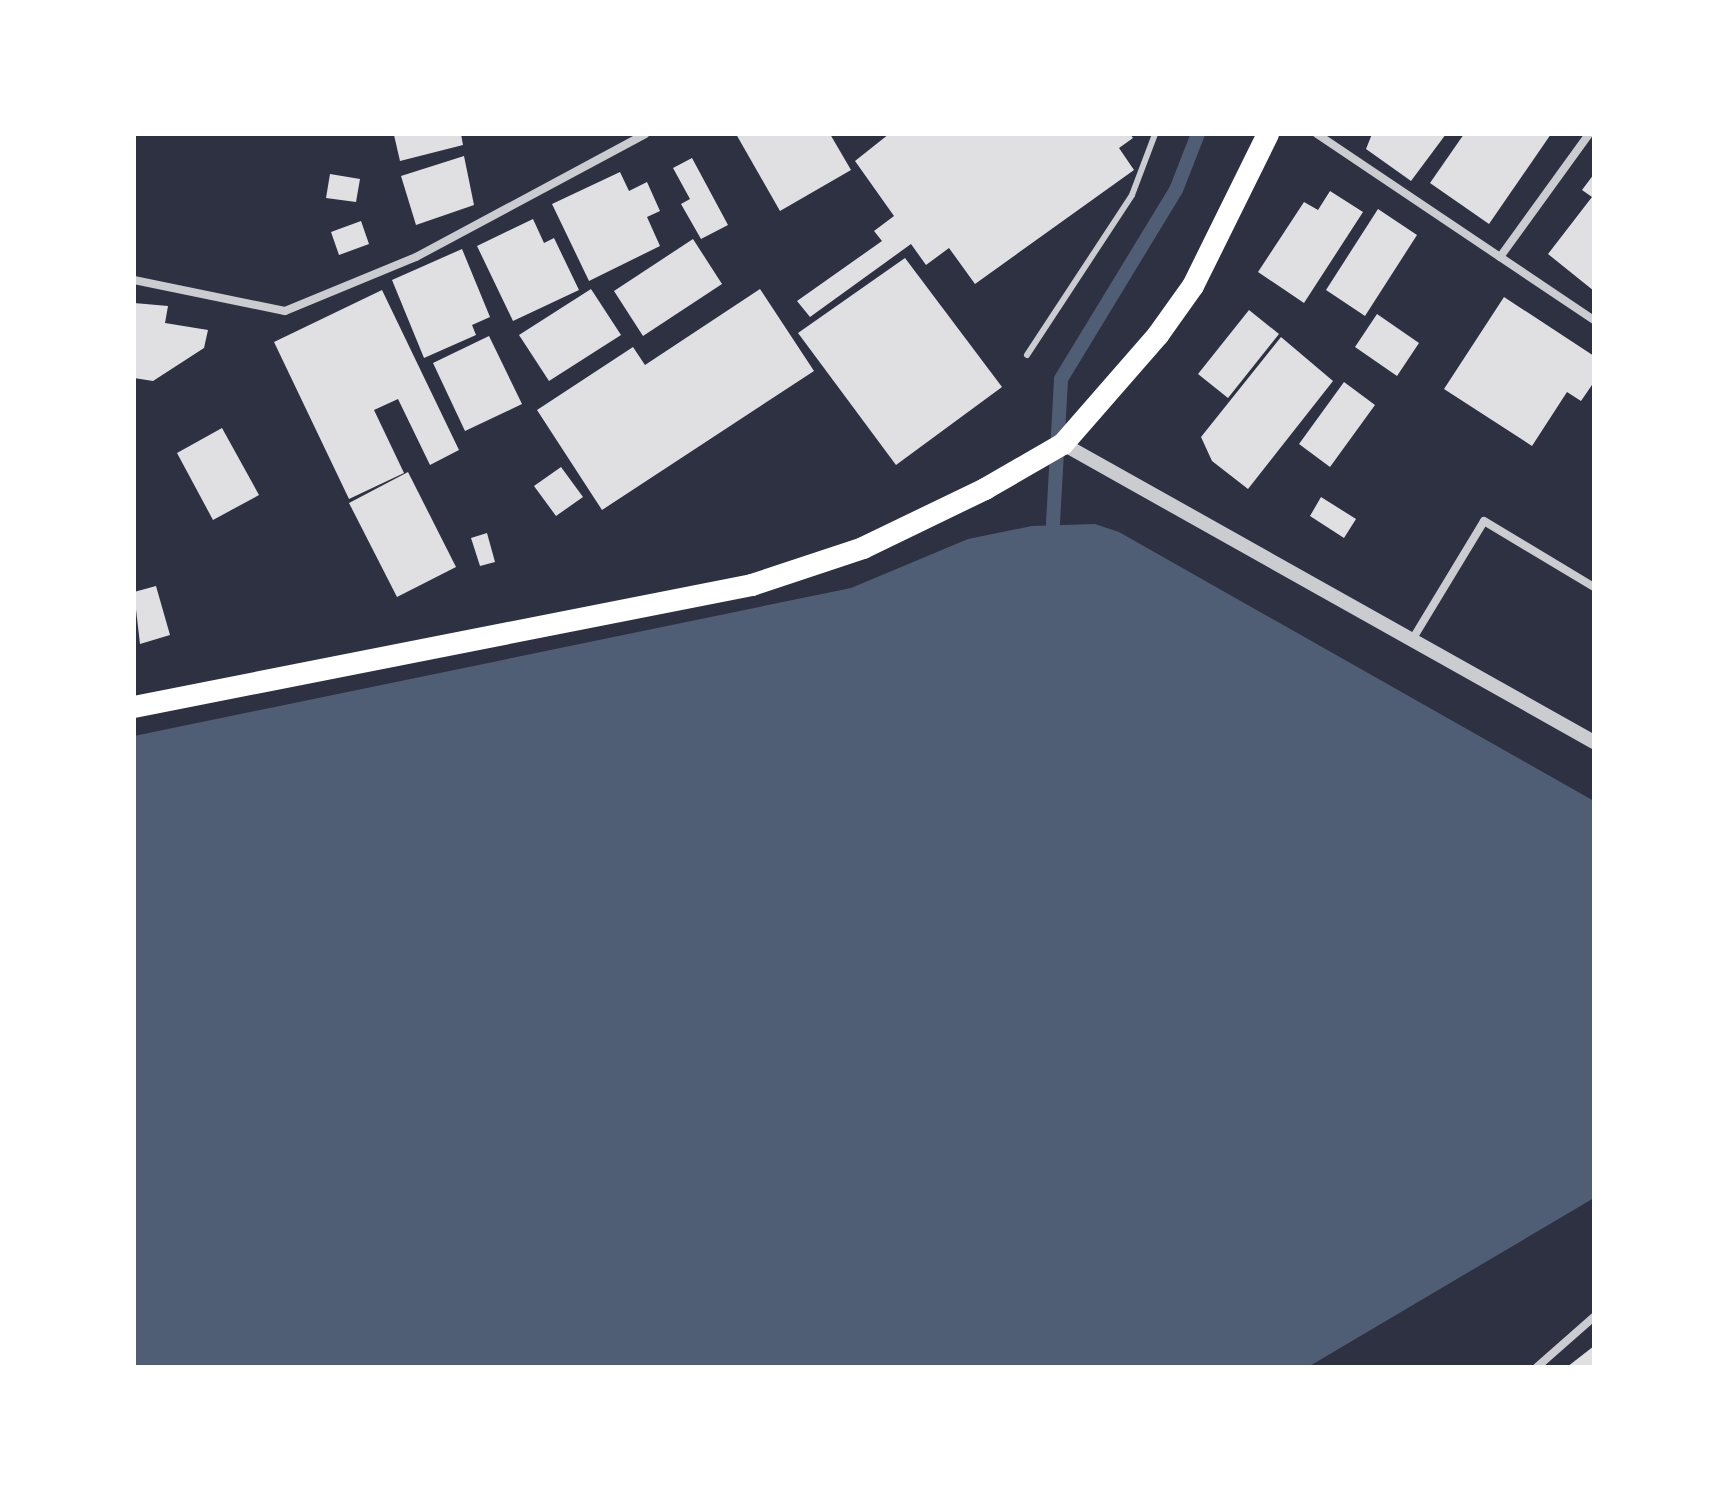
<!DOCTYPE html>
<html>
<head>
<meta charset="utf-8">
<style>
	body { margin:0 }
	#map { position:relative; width:1728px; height:1501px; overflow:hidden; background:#2d3142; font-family:"IBM Plex Sans",sans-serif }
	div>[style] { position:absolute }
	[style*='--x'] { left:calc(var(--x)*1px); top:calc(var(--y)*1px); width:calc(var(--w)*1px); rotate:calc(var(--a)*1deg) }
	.water>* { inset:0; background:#4f5d75 }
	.stream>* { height:14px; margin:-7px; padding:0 7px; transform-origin:7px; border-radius:7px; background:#4f5d75 }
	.building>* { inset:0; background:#e0e0e3 }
	.service>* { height:6px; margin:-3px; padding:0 3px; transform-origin:3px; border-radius:3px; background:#caccd0 }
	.minor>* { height:8px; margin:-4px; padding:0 4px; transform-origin:4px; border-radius:4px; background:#caccd0 }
	.tertiary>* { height:14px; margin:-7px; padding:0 7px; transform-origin:7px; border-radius:7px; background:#caccd0 }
	.trunk>* { height:22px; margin:-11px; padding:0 11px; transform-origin:11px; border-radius:11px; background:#fff }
	span { translate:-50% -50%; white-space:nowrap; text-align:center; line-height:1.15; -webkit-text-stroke:8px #fff; paint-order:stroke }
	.frame { position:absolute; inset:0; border:136px solid #fff; pointer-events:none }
</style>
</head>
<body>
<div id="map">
	<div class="water">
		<i style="clip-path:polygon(1095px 524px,1119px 532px,1594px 801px,1594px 1198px,1308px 1367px,134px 1367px,134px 736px,851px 588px,968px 539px,1032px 526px)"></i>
	</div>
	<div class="stream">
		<i style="--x:1052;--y:541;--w:162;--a:-86.8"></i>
		<i style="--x:1061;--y:379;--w:221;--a:-58.7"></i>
		<i style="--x:1176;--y:190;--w:60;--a:-68.6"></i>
	</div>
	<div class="building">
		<i style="clip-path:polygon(461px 134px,463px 145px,400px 161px,394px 135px)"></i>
		<i style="clip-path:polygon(736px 134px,830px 134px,851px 170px,780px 211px)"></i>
		<i style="clip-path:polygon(889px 134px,1130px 134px,1133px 138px,1119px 148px,1134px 170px,975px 284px,949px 248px,926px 265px,911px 244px,810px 317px,797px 301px,882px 241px,874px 231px,894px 216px,855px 161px)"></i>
		<i style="clip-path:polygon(1372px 134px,1446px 134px,1411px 181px,1366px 149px)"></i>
		<i style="clip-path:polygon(1464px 134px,1551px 134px,1489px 224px,1430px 183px)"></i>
		<i style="clip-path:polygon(464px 156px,474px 205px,416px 225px,401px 176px)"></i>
		<i style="clip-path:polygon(692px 158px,728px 225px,701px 239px,681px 204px,690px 199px,673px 168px)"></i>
		<i style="clip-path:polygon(620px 172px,629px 191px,647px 182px,660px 211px,647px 217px,660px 246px,589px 281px,552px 204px)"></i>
		<i style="clip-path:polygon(330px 174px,360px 179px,356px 202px,326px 198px)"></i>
		<i style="clip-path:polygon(1594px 174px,1594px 291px,1548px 254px,1592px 197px,1582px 190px)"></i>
		<i style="clip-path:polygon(1330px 191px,1363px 212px,1304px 303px,1258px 272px,1304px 202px,1318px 210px)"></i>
		<i style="clip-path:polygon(1378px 209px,1417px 235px,1365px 316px,1326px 290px)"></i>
		<i style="clip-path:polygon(533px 219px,544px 243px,554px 238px,579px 290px,513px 321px,477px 246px)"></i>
		<i style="clip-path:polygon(361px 221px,369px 244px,339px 255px,331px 232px)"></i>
		<i style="clip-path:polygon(693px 239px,722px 284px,643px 336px,614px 291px)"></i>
		<i style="clip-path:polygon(462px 249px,490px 317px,472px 325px,476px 335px,424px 358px,392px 280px)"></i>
		<i style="clip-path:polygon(905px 258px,1002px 387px,896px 465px,798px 333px)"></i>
		<i style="clip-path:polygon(591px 289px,621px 335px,549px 381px,519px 335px)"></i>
		<i style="clip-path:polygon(760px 289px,814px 371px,602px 510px,537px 410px,633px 347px,645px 365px)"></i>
		<i style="clip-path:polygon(382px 290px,459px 450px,430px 465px,398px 399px,374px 410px,404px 473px,349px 499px,274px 342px)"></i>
		<i style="clip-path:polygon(1504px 297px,1594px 356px,1594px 382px,1581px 401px,1567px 392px,1532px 446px,1444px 389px)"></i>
		<i style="clip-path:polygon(134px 303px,168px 306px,165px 323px,208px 330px,204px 348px,153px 381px,134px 378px)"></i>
		<i style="clip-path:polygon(1249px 310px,1279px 334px,1228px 398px,1198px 374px)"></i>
		<i style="clip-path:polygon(1377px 314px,1419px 343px,1397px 376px,1355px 347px)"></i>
		<i style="clip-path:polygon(489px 336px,522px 404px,465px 431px,433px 363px)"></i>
		<i style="clip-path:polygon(1281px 337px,1333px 381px,1248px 489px,1212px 461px,1201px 437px)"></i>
		<i style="clip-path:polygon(1344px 382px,1375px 405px,1330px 467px,1299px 444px)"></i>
		<i style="clip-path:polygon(222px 428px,259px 495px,213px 520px,177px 453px)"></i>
		<i style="clip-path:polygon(561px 467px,583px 497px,556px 516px,534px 486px)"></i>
		<i style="clip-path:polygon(408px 472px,456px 567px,397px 597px,349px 503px)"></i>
		<i style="clip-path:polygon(1321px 497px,1356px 519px,1344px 538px,1310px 516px)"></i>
		<i style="clip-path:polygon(487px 533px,495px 562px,480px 566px,471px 538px)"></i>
		<i style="clip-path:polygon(156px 586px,170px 635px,140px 644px,134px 592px)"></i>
		<i style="clip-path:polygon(1594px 1346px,1594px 1367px,1567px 1367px)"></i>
	</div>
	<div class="service">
		<i style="--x:1027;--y:355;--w:191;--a:-56.7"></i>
		<i style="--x:1132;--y:195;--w:65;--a:-69.3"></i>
	</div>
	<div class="minor">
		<i style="--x:1317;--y:134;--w:334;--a:33.9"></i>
		<i style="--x:1500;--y:257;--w:152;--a:-54.1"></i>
		<i style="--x:134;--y:280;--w:154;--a:11.6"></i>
		<i style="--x:285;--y:311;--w:142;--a:-22.4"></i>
		<i style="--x:416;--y:257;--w:260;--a:-28.2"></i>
		<i style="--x:1412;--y:640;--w:139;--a:-58.8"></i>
		<i style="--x:1484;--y:521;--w:128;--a:31"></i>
		<i style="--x:1537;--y:1367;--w:76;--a:-41.3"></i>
	</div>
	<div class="tertiary">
		<i style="--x:1063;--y:444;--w:609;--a:29.3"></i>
	</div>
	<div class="trunk">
		<i style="--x:134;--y:707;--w:630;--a:-11.17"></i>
		<i style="--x:752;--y:585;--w:117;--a:-18.4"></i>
		<i style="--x:863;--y:548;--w:136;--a:-25.8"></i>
		<i style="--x:985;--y:489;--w:90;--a:-30"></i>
		<i style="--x:1063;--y:444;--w:145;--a:-48.9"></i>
		<i style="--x:1158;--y:335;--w:60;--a:-54.5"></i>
		<i style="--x:1193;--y:286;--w:169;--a:-63.7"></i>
	</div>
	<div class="frame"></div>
</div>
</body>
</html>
